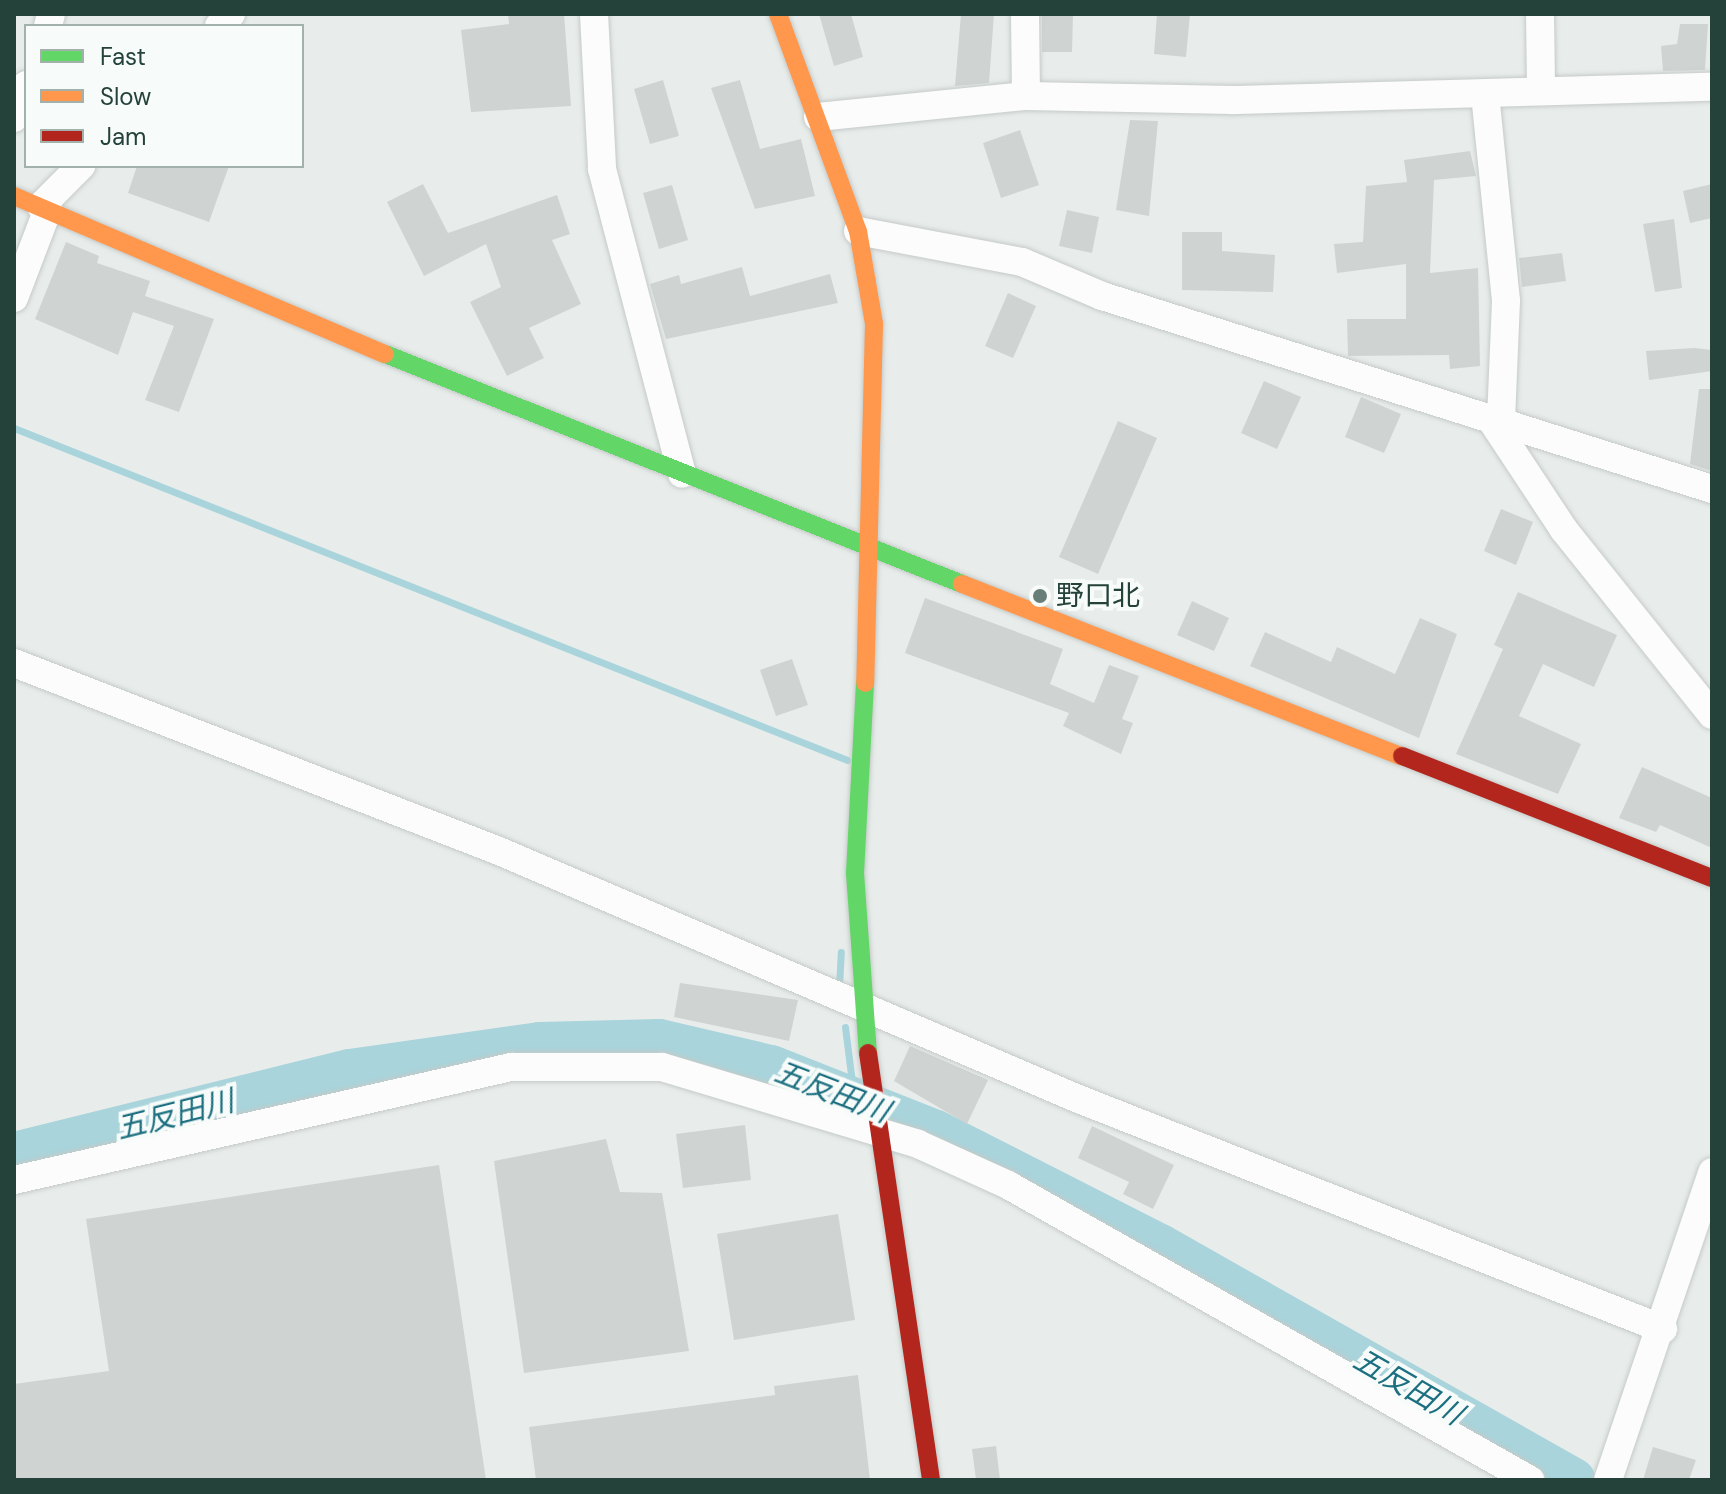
<!DOCTYPE html>
<html>
<head>
<meta charset="utf-8">
<style>
	body { margin:0 }
	#map { position:relative; width:1726px; height:1494px; overflow:hidden; background:#e8edeb; font-family:"DM Sans","Noto Sans JP",sans-serif }
	div>[style] { position:absolute }
	[style*='--x'] { left:calc(var(--x)*1px); top:calc(var(--y)*1px); width:calc(var(--w)*1px); rotate:calc(var(--a)*1deg) }
	.stream>* { height:7px; margin:-3.5px; padding:0 3.5px; transform-origin:3.5px; border-radius:3.5px; background:#a9d4db }
	.river>* { height:44px; margin:-22px; padding:0 22px; transform-origin:22px; border-radius:22px; background:#a9d4db }
	.building>* { inset:0; background:#cfd4d2 }
	.roads { filter:drop-shadow(0 0 2px #c5cac8) drop-shadow(0 0 2px #c5cac8) }
	.street>* { height:28px; margin:-14px; padding:0 14px; transform-origin:14px; border-radius:14px; background:#fcfcfc }
	.fast>* { height:18px; margin:-9px; padding:0 9px; transform-origin:9px; border-radius:9px; background:#63d668 }
	.slow>* { height:18px; margin:-9px; padding:0 9px; transform-origin:9px; border-radius:9px; background:#ff974d }
	.jam>* { height:18px; margin:-9px; padding:0 9px; transform-origin:9px; border-radius:9px; background:#b3261e }
	.dots>* { width:22px; height:22px; translate:-50% -50%; box-sizing:border-box; border:4px solid #f7fbf9; border-radius:50% }
	span { translate:-50% -50%; white-space:nowrap; text-align:center; line-height:1.15; -webkit-text-stroke:8px #f7fbf9; paint-order:stroke }
	.poi-label { font-size:28px; color:#24423a }
	.left { translate:0 -50%; text-align:left }
	.water-label { font-size:30px; color:#1c6f80; font-style:italic }
	.frame { position:absolute; inset:0; border:16px solid #24423a; pointer-events:none }
	.legend { position:absolute; left:24px; top:24px; width:280px; height:144px; box-sizing:border-box; background:#f7fbf9; border:2px solid #a3b1ad; margin:0; padding:10px 14px; list-style:none; font-size:24px; color:#24423a }
	.legend li { display:flex; align-items:center; gap:16px; height:40px }
	.legend b { width:40px; border:2px solid #a3b1ad }
</style>
</head>
<body>
<div id="map">
	<div class="stream">
		<i style="--x:14;--y:428;--w:897;--a:21.73"></i>
		<i style="--x:839;--y:987;--w:35;--a:-87"></i>
		<i style="--x:845;--y:1027;--w:72;--a:82.8"></i>
	</div>
	<div class="river">
		<i style="--x:14;--y:1154;--w:346;--a:-13.9"></i>
		<i style="--x:350;--y:1071;--w:192;--a:-8.1"></i>
		<i style="--x:540;--y:1044;--w:119;--a:-1.4"></i>
		<i style="--x:659;--y:1041;--w:115;--a:13.1"></i>
		<i style="--x:771;--y:1067;--w:177;--a:21.5"></i>
		<i style="--x:936;--y:1132;--w:251;--a:27"></i>
		<i style="--x:1160;--y:1246;--w:475;--a:29.5"></i>
	</div>
	<div class="building">
		<i style="clip-path:polygon(508px 14px,564px 14px,571px 106px,471px 112px,461px 30px,509px 24px)"></i>
		<i style="clip-path:polygon(819px 14px,851px 14px,863px 57px,834px 66px)"></i>
		<i style="clip-path:polygon(961px 14px,994px 14px,989px 83px,955px 86px)"></i>
		<i style="clip-path:polygon(1042px 14px,1073px 14px,1072px 52px,1042px 52px)"></i>
		<i style="clip-path:polygon(1157px 14px,1190px 14px,1186px 57px,1154px 54px)"></i>
		<i style="clip-path:polygon(1680px 24px,1708px 24px,1705px 70px,1663px 71px,1661px 46px,1677px 44px)"></i>
		<i style="clip-path:polygon(663px 80px,679px 136px,650px 144px,634px 89px)"></i>
		<i style="clip-path:polygon(740px 80px,760px 149px,801px 139px,815px 196px,755px 209px,711px 88px)"></i>
		<i style="clip-path:polygon(1130px 120px,1158px 121px,1149px 216px,1116px 210px)"></i>
		<i style="clip-path:polygon(1020px 130px,1039px 185px,1001px 198px,983px 143px)"></i>
		<i style="clip-path:polygon(1470px 151px,1476px 176px,1434px 180px,1430px 273px,1478px 268px,1480px 366px,1450px 369px,1449px 355px,1348px 356px,1347px 319px,1406px 319px,1406px 264px,1337px 273px,1334px 244px,1363px 242px,1366px 186px,1407px 182px,1404px 160px)"></i>
		<i style="clip-path:polygon(137px 166px,229px 166px,209px 222px,128px 193px)"></i>
		<i style="clip-path:polygon(423px 184px,448px 233px,557px 195px,570px 234px,552px 240px,581px 304px,529px 328px,544px 358px,507px 376px,470px 302px,501px 287px,486px 244px,424px 276px,387px 202px)"></i>
		<i style="clip-path:polygon(1712px 184px,1712px 218px,1690px 223px,1683px 191px)"></i>
		<i style="clip-path:polygon(672px 185px,688px 240px,659px 249px,643px 193px)"></i>
		<i style="clip-path:polygon(1067px 210px,1099px 217px,1092px 253px,1059px 246px)"></i>
		<i style="clip-path:polygon(1674px 219px,1682px 288px,1655px 292px,1643px 224px)"></i>
		<i style="clip-path:polygon(1182px 232px,1222px 232px,1222px 251px,1275px 255px,1273px 292px,1182px 290px)"></i>
		<i style="clip-path:polygon(66px 242px,99px 256px,97px 263px,150px 281px,145px 296px,214px 319px,179px 412px,145px 400px,174px 326px,133px 312px,118px 355px,35px 319px)"></i>
		<i style="clip-path:polygon(1562px 253px,1566px 281px,1522px 287px,1519px 258px)"></i>
		<i style="clip-path:polygon(742px 267px,750px 296px,830px 274px,838px 303px,666px 339px,650px 284px,679px 275px,681px 284px)"></i>
		<i style="clip-path:polygon(1008px 293px,1036px 306px,1013px 358px,985px 346px)"></i>
		<i style="clip-path:polygon(1694px 348px,1712px 350px,1712px 371px,1649px 380px,1646px 351px)"></i>
		<i style="clip-path:polygon(1264px 381px,1301px 397px,1277px 449px,1241px 433px)"></i>
		<i style="clip-path:polygon(1699px 389px,1712px 389px,1712px 471px,1690px 464px)"></i>
		<i style="clip-path:polygon(1361px 397px,1401px 414px,1384px 453px,1345px 437px)"></i>
		<i style="clip-path:polygon(1118px 421px,1157px 438px,1098px 574px,1059px 557px)"></i>
		<i style="clip-path:polygon(1501px 509px,1533px 522px,1516px 565px,1484px 551px)"></i>
		<i style="clip-path:polygon(1518px 592px,1617px 635px,1594px 687px,1543px 664px,1519px 716px,1581px 744px,1558px 794px,1456px 754px,1503px 649px,1494px 645px)"></i>
		<i style="clip-path:polygon(925px 598px,1063px 649px,1050px 684px,1094px 703px,1109px 665px,1139px 676px,1122px 719px,1133px 723px,1121px 754px,1063px 726px,1069px 713px,905px 653px)"></i>
		<i style="clip-path:polygon(1192px 601px,1229px 618px,1214px 651px,1177px 635px)"></i>
		<i style="clip-path:polygon(1420px 618px,1457px 634px,1419px 738px,1250px 666px,1265px 632px,1331px 662px,1337px 647px,1395px 674px)"></i>
		<i style="clip-path:polygon(792px 659px,808px 705px,776px 716px,760px 670px)"></i>
		<i style="clip-path:polygon(1642px 767px,1712px 798px,1712px 848px,1660px 825px,1656px 832px,1619px 818px)"></i>
		<i style="clip-path:polygon(680px 983px,798px 1000px,789px 1041px,674px 1017px)"></i>
		<i style="clip-path:polygon(910px 1046px,988px 1080px,967px 1124px,894px 1081px)"></i>
		<i style="clip-path:polygon(745px 1125px,751px 1180px,683px 1188px,676px 1134px)"></i>
		<i style="clip-path:polygon(1092px 1126px,1174px 1165px,1153px 1209px,1123px 1194px,1129px 1182px,1078px 1158px)"></i>
		<i style="clip-path:polygon(606px 1139px,620px 1192px,662px 1193px,689px 1351px,524px 1373px,494px 1161px)"></i>
		<i style="clip-path:polygon(439px 1165px,486px 1480px,14px 1480px,14px 1384px,109px 1371px,86px 1219px)"></i>
		<i style="clip-path:polygon(838px 1214px,855px 1320px,734px 1340px,717px 1234px)"></i>
		<i style="clip-path:polygon(858px 1375px,870px 1480px,536px 1480px,529px 1427px,775px 1395px,774px 1386px)"></i>
		<i style="clip-path:polygon(996px 1446px,1000px 1480px,976px 1480px,972px 1449px)"></i>
		<i style="clip-path:polygon(1653px 1447px,1696px 1460px,1689px 1480px,1643px 1480px)"></i>
	</div>
	<div class="roads">
		<div class="street">
			<i style="--x:594;--y:14;--w:155;--a:87"></i>
			<i style="--x:602;--y:169;--w:315;--a:75.3"></i>
			<i style="--x:1025;--y:14;--w:82;--a:89.3"></i>
			<i style="--x:1540;--y:14;--w:75;--a:89.2"></i>
			<i style="--x:48;--y:26;--w:12;--a:-76"></i>
			<i style="--x:219;--y:26;--w:17;--a:-45"></i>
			<i style="--x:1485;--y:94;--w:208;--a:84.2"></i>
			<i style="--x:1506;--y:301;--w:121;--a:92.4"></i>
			<i style="--x:818;--y:117;--w:209;--a:-5.8"></i>
			<i style="--x:1026;--y:96;--w:207;--a:1.1"></i>
			<i style="--x:1233;--y:100;--w:479;--a:-1.6"></i>
			<i style="--x:14;--y:118;--w:35;--a:-70"></i>
			<i style="--x:41;--y:206;--w:57;--a:-45"></i>
			<i style="--x:858;--y:231;--w:167;--a:10.7"></i>
			<i style="--x:1022;--y:262;--w:87;--a:23"></i>
			<i style="--x:1102;--y:296;--w:640;--a:17.56"></i>
			<i style="--x:14;--y:298;--w:95;--a:-69.1"></i>
			<i style="--x:1490;--y:418;--w:134;--a:56.5"></i>
			<i style="--x:1564;--y:530;--w:237;--a:51.3"></i>
			<i style="--x:14;--y:663;--w:520;--a:21.19"></i>
			<i style="--x:499;--y:851;--w:628;--a:23.17"></i>
			<i style="--x:1076;--y:1098;--w:631;--a:21.48"></i>
			<i style="--x:14;--y:1180;--w:510;--a:-12.81"></i>
			<i style="--x:511;--y:1067;--w:151;--a:0"></i>
			<i style="--x:662;--y:1067;--w:267;--a:16.7"></i>
			<i style="--x:918;--y:1144;--w:99;--a:24.5"></i>
			<i style="--x:1008;--y:1185;--w:600;--a:29.47"></i>
			<i style="--x:1608;--y:1480;--w:325;--a:-71.3"></i>
		</div>
		<div class="fast">
			<i style="--x:385;--y:354;--w:621;--a:21.73"></i>
			<i style="--x:865;--y:683;--w:190;--a:93"></i>
			<i style="--x:855;--y:873;--w:180;--a:85.9"></i>
		</div>
		<div class="slow">
			<i style="--x:778;--y:14;--w:231;--a:69.8"></i>
			<i style="--x:858;--y:231;--w:94;--a:80.2"></i>
			<i style="--x:874;--y:324;--w:359;--a:91.4"></i>
			<i style="--x:14;--y:196;--w:403;--a:23.1"></i>
			<i style="--x:962;--y:584;--w:472;--a:21.4"></i>
		</div>
		<div class="jam">
			<i style="--x:1402;--y:756;--w:333;--a:21.5"></i>
			<i style="--x:868;--y:1053;--w:432;--a:81.6"></i>
		</div>
	</div>
	<div class="dots">
		<i style="left:1040px;top:596px;background:#697e78"></i>
	</div>
	<div class="poi-label">
		<span class="left" style="left:1056px;top:596px">野口北</span>
	</div>
	<div class="water-label">
		<span style="left:832px;top:1092px;rotate:21deg">五反田川</span>
		<span style="left:175px;top:1115px;rotate:-14deg">五反田川</span>
		<span style="left:1408px;top:1387px;rotate:30deg">五反田川</span>
	</div>
	<div class="frame"></div>
	<ul class="legend">
	<li><b style="height:10px;background:#63d668"></b>Fast</li>
	<li><b style="height:10px;background:#ff974d"></b>Slow</li>
	<li><b style="height:10px;background:#b3261e"></b>Jam</li>
	</ul>
</div>
</body>
</html>
